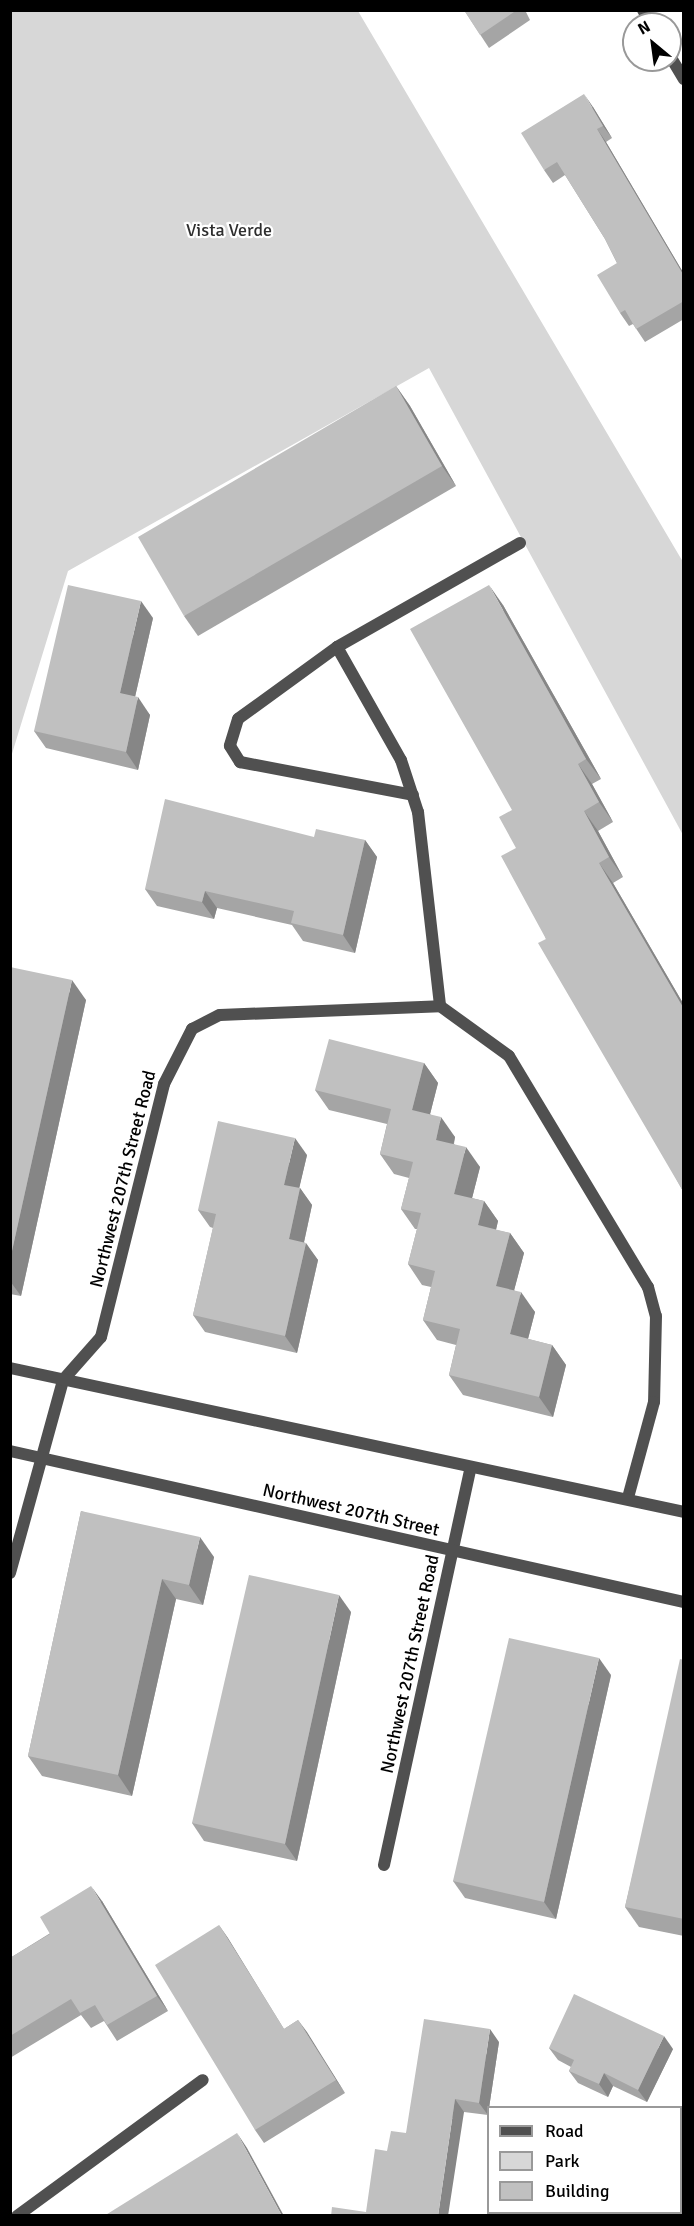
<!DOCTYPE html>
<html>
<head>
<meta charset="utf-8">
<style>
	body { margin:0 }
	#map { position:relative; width:694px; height:2226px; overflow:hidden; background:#fff; font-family:Signika,sans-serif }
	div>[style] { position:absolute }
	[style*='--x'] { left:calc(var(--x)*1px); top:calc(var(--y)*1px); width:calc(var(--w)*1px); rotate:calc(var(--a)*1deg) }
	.green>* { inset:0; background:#d7d7d7 }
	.service>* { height:12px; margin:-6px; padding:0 6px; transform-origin:6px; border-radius:6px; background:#505050 }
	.minor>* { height:12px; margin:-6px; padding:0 6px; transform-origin:6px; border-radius:6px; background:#505050 }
	.tertiary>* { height:12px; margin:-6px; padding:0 6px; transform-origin:6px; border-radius:6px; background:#505050 }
	.wall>* { inset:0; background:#a5a5a5 }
	.shaded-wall>* { inset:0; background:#868686 }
	.building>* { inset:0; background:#c0c0c0 }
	span { translate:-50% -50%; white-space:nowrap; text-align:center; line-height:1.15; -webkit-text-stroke:4.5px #fff; paint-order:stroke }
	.park-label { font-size:18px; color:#2e2e2e }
	.street-label { font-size:18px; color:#000 }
	.frame { position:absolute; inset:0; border:12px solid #000; pointer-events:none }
	.legend { position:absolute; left:487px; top:2106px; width:195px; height:108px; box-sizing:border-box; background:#fff; border:2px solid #999; margin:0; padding:8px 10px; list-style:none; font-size:18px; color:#000 }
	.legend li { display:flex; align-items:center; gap:12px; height:30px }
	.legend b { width:30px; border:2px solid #999 }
	.north { position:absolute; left:622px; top:12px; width:60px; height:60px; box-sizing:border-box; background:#fff; border:2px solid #999; border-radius:50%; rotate:331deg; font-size:16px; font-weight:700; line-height:24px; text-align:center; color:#000 }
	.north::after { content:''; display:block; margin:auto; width:21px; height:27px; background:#000; clip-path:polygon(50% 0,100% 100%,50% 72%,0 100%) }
</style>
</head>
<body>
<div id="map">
	<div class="green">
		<i style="clip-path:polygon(11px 11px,358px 11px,683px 562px,683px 835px,429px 368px,68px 571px,11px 757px)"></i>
	</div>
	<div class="service">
		<i style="--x:520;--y:543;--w:210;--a:150.4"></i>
		<i style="--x:337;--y:647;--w:130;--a:60.5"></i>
		<i style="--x:401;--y:760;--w:55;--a:71.9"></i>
		<i style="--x:418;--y:812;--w:195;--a:83.5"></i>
		<i style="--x:440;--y:1006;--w:85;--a:35.9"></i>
		<i style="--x:509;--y:1056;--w:270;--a:59"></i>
		<i style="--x:648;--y:1287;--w:30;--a:75"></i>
		<i style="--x:656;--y:1316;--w:86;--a:91.3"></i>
		<i style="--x:654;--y:1402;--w:99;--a:105.2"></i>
		<i style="--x:337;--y:647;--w:122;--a:144"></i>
		<i style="--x:238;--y:719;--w:28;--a:107"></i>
		<i style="--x:230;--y:746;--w:19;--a:58"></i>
		<i style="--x:240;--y:762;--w:176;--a:10.8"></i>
		<i style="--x:10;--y:1573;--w:200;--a:-74.6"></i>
		<i style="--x:63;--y:1380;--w:57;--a:-48.5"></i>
		<i style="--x:101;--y:1337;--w:261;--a:-76"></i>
		<i style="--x:164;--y:1084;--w:62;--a:-63"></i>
		<i style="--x:192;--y:1029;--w:31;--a:-27"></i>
		<i style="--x:220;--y:1015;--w:220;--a:-2.3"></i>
		<i style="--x:384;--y:1865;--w:404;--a:-77.7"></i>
		<i style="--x:17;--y:2216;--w:230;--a:-36.2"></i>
		<i style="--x:565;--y:2216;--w:4;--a:-63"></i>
	</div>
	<div class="minor">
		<i style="--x:643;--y:10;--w:16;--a:60"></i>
		<i style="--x:670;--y:56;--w:27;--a:59"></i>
	</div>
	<div class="tertiary">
		<i style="--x:10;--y:1368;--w:689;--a:12.06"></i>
		<i style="--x:10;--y:1451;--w:691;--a:12.63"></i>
	</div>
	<div class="wall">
		<i style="clip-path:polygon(464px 10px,525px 10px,530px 20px,489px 48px)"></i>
		<i style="clip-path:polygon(593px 107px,612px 138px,606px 142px,684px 274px,684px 319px,645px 342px,633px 324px,629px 326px,620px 313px,617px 263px,605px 239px,565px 175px,553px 183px,544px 170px)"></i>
		<i style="clip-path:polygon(396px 386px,410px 406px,456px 486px,198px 636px,184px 616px)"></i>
		<i style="clip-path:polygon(503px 605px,601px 779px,592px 784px,613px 822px,598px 831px,623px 877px,613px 883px,684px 1005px,684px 1193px,546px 939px,516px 848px)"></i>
		<i style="clip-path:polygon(153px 618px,135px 697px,150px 715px,138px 770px,46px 748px,34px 731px)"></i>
		<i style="clip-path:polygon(314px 837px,365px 840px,377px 857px,355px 953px,303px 941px,292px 925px,217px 908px,214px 919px,157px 906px,145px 889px)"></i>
		<i style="clip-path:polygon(10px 967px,86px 1000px,21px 1296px,10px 1294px)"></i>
		<i style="clip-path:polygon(424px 1063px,438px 1083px,430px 1114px,455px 1137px,454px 1144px,480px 1167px,472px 1198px,484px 1201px,498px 1221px,496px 1230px,510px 1233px,524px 1253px,514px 1290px,535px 1312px,528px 1339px,552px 1345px,566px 1365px,553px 1417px,463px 1395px,449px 1375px,456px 1345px,437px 1340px,423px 1320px,431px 1287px,422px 1285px,408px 1264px,417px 1229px,415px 1229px,401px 1209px,409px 1178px,394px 1174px,380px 1154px,387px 1124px,329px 1110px,315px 1090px)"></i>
		<i style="clip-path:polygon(307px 1155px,299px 1188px,300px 1188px,312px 1205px,304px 1242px,318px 1260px,297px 1353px,205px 1332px,193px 1315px,213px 1228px,210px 1227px,198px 1210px)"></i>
		<i style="clip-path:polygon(81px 1511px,214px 1557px,203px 1605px,176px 1599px,132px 1796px,42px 1776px,28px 1756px)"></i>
		<i style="clip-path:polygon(351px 1612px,297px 1861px,204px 1841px,192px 1823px)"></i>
		<i style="clip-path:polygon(684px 1660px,684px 1936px,639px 1927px,625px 1907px)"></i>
		<i style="clip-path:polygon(611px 1675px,556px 1919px,465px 1898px,453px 1881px)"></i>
		<i style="clip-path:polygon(102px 1901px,168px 2011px,117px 2041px,104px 2021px,91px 2028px,81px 2015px,10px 2058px,10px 1958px)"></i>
		<i style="clip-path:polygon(219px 1925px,284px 2029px,298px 2020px,345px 2093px,264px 2143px,255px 2130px)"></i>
		<i style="clip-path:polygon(499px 2042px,489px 2108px,488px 2115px,464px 2112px,387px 2151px,406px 2133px)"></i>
		<i style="clip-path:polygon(549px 2048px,673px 2049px,647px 2102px,613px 2086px,608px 2097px,578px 2083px,569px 2071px,571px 2067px,558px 2060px)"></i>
	</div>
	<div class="shaded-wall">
		<i style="clip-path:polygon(584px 94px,593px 107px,612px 138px,603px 126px)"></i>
		<i style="clip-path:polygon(597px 129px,606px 142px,684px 274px,684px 276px)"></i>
		<i style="clip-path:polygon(396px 386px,410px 406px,456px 486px,442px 466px)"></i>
		<i style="clip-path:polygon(489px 585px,503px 605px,601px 779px,586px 759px)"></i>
		<i style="clip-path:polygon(141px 601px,153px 618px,132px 710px,120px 693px)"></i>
		<i style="clip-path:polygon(138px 697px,150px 715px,138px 770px,126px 752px)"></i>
		<i style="clip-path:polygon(578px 764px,592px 784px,613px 822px,599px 802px)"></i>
		<i style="clip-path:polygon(584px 811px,598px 831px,623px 877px,609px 857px)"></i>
		<i style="clip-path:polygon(365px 840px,377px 857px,355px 953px,343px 935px)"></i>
		<i style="clip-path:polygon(599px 863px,613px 883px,684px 1005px,684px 1009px)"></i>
		<i style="clip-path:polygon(205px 891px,217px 908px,214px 919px,202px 902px)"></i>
		<i style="clip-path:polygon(72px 980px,86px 1000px,21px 1296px,10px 1281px,10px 1260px)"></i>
		<i style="clip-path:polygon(424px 1063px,438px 1083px,426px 1130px,412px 1110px)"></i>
		<i style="clip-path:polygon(441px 1117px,455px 1137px,450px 1160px,436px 1140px)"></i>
		<i style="clip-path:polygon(295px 1138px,307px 1155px,296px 1202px,284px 1185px)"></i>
		<i style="clip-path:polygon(466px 1147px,480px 1167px,468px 1214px,454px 1194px)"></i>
		<i style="clip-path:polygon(300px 1188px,312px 1205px,301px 1256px,289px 1239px)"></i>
		<i style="clip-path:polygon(484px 1201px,498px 1221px,492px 1246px,478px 1225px)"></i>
		<i style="clip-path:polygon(510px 1233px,524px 1253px,510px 1306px,496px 1286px)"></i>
		<i style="clip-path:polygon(306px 1243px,318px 1260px,297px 1353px,285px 1336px)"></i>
		<i style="clip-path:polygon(521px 1292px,535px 1312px,524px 1354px,510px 1334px)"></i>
		<i style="clip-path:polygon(552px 1345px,566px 1365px,553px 1417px,539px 1397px)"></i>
		<i style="clip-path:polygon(200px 1537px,214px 1557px,203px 1605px,189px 1585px)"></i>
		<i style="clip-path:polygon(162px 1579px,176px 1599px,132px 1796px,118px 1775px)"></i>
		<i style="clip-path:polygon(339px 1595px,351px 1612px,297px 1861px,285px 1844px)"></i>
		<i style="clip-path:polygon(599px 1658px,611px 1675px,556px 1919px,544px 1902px)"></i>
		<i style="clip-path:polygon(91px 1886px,102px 1901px,168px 2011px,157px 1996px)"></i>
		<i style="clip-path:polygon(219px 1925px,228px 1938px,292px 2042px,284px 2029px)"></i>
		<i style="clip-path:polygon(298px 2020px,307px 2032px,345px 2093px,336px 2080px)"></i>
		<i style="clip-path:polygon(490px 2029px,499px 2042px,489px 2108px,488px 2115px,479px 2103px)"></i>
		<i style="clip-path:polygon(664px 2036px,673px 2049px,647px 2102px,638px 2090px)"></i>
		<i style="clip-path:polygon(604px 2073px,613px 2086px,608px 2097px,599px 2084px)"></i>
		<i style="clip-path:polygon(455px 2099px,464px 2112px,448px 2216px,438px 2216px)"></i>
		<i style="clip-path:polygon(237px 2133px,247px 2148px,284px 2216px,282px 2216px)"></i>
	</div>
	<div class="building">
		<i style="clip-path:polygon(464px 10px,517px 10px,480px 35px)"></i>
		<i style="clip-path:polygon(584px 94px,603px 126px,597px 129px,684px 276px,684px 301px,636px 329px,625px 310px,620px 313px,597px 275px,617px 263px,605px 239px,557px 162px,544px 170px,521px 133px)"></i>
		<i style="clip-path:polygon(396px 386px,442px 466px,184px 616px,138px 537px)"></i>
		<i style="clip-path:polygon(68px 585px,141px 601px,120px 693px,138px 697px,126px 752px,34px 731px)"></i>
		<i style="clip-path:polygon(489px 585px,586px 759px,578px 764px,599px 802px,584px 811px,609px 857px,599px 863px,684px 1009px,684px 1193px,538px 943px,546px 939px,501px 856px,516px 848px,499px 817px,512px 810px,410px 629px)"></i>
		<i style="clip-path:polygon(165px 799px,314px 837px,316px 829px,365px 840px,343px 935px,291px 923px,294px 911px,205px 891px,202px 902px,145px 889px)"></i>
		<i style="clip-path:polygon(10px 967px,72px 980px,10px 1260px)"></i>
		<i style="clip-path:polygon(329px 1039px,424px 1063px,412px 1110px,441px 1117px,436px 1140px,466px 1147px,454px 1194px,484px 1201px,478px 1225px,510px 1233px,496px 1286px,521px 1292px,510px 1334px,552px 1345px,539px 1397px,449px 1375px,460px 1329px,423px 1320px,435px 1271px,408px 1264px,421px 1213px,401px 1209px,413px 1162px,380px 1154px,391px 1109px,315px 1090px)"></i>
		<i style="clip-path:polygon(218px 1121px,295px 1138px,284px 1185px,300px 1188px,289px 1239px,306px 1243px,285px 1336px,193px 1315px,216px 1214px,198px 1210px)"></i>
		<i style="clip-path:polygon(81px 1511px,200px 1537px,189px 1585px,162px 1579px,118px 1775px,28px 1756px)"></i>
		<i style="clip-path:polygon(249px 1575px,339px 1595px,285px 1844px,192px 1823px)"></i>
		<i style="clip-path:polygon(509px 1638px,599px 1658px,544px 1902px,453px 1881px)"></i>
		<i style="clip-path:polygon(680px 1659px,684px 1660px,684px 1919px,625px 1907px)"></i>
		<i style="clip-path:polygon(91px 1886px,157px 1996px,107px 2025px,95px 2005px,80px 2013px,71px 1999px,10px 2036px,10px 1958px,50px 1934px,40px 1917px)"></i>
		<i style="clip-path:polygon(219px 1925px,284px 2029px,298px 2020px,336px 2080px,255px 2130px,155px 1965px)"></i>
		<i style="clip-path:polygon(574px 1994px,664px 2036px,638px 2090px,604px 2073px,599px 2084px,569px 2071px,574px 2060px,549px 2048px)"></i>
		<i style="clip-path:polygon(424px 2019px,490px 2029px,479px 2103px,455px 2099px,438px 2216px,331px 2216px,332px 2207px,366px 2212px,375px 2149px,387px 2151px,391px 2131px,406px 2133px)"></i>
		<i style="clip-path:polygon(237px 2133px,282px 2216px,104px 2216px)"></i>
		<i style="clip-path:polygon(646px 2212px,660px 2212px,680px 2216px,646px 2216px)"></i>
	</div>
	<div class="park-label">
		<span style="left:229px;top:230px">Vista Verde</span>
	</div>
	<div class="street-label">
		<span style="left:123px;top:1179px;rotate:-76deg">Northwest 207th Street Road</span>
		<span style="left:351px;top:1510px;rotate:13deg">Northwest 207th Street</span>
		<span style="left:410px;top:1664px;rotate:-78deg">Northwest 207th Street Road</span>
	</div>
	<div class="frame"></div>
	<ul class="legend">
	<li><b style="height:8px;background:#505050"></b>Road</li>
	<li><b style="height:16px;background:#d7d7d7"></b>Park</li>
	<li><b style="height:16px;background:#c0c0c0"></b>Building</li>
	</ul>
	<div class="north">N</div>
</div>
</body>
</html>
